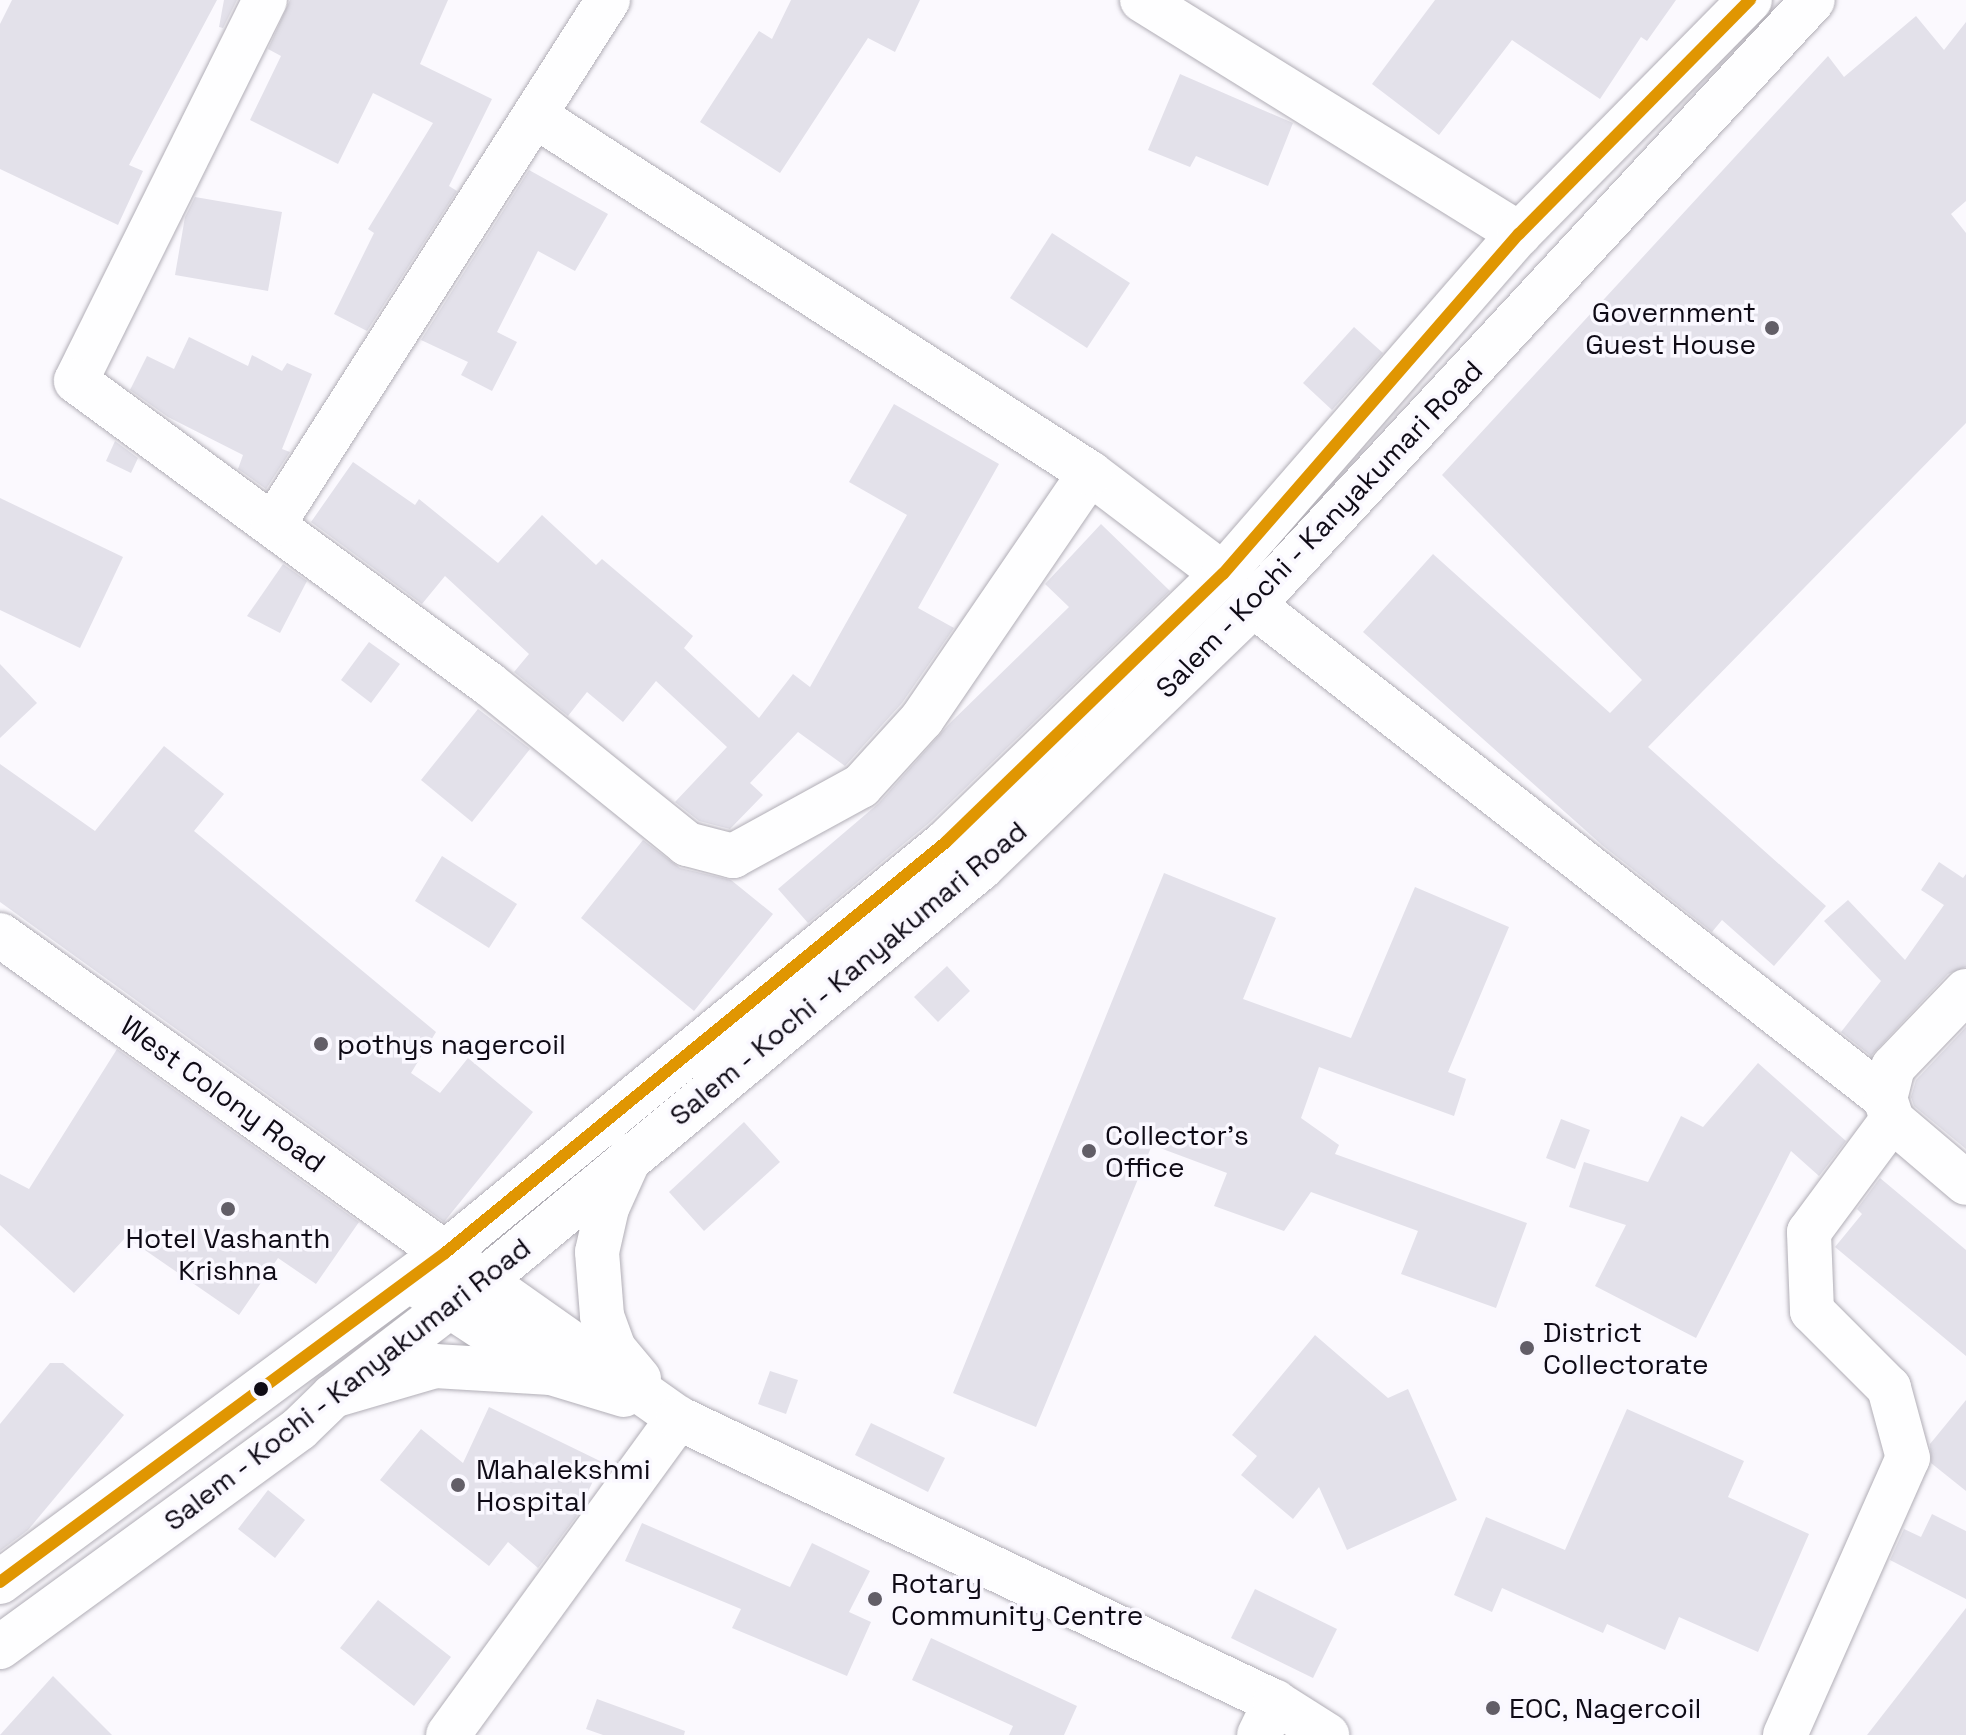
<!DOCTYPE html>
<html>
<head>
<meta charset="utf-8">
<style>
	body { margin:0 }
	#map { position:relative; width:1966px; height:1735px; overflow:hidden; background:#fbf9fe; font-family:"Space Grotesk",sans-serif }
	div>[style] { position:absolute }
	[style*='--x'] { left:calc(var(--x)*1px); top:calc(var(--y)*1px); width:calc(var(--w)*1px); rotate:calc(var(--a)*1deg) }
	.building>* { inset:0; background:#e3e1ea }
	.roads { filter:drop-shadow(0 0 2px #b1aeb6) drop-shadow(0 0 2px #b1aeb6) }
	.street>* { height:44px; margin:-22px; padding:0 22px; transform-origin:22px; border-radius:22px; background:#fefeff }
	.secondary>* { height:44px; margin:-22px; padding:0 22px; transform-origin:22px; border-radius:22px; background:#fefeff }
	.highway>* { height:44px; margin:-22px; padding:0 22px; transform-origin:22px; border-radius:22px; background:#fefeff }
	.bus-1>* { height:12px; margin:-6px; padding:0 6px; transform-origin:6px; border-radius:6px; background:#e09602 }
	.dots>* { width:22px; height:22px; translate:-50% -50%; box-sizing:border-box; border:4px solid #faf8ff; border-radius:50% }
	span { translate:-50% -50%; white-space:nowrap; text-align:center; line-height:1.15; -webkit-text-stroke:7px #faf8ff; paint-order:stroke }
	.poi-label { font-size:28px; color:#0f0b16 }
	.right { translate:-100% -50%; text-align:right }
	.left { translate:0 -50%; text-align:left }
	.street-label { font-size:28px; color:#0f0b16 }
</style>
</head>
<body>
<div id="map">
	<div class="building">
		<i style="clip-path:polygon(12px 0,217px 0,129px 165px,143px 171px,118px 225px,0 169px,0 24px)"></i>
		<i style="clip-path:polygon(224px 0,237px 0,223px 28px,219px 27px)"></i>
		<i style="clip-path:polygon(290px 0,448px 0,420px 64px,492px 99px,449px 186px,457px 191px,367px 331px,334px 314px,374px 233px,368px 229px,433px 123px,373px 93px,338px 164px,250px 120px,281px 56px,268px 49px)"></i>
		<i style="clip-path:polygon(791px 0,920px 0,895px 52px,868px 38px,780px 173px,700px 122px,759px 31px,772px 39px)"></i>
		<i style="clip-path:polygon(1435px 0,1676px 0,1647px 41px,1641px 37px,1600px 99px,1512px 40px,1439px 135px,1372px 84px)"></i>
		<i style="clip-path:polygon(1916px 16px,1944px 50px,1966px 22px,1966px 201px,1951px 214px,1966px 233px,1966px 423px,1648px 747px,1826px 906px,1774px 966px,1722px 920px,1712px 932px,1602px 845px,1363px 632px,1433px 554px,1610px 713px,1642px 680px,1442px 475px,1828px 56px,1844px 77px)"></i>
		<i style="clip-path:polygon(1180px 74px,1293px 123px,1268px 186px,1196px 156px,1190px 167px,1148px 150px)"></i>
		<i style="clip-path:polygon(529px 170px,608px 214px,575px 271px,538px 251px,497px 332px,517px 342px,492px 391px,461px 375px,468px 362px,421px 340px)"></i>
		<i style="clip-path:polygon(195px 197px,282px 212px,268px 291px,175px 275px,185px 217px)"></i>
		<i style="clip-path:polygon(1052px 233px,1130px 283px,1087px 348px,1010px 298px)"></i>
		<i style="clip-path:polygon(1354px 327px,1383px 353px,1332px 410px,1303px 383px)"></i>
		<i style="clip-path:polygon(189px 337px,248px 366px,252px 355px,282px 371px,287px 363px,312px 374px,282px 449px,290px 452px,266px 489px,238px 469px,243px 455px,168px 417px,130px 390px,147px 356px,174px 369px)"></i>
		<i style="clip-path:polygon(894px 404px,999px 464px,918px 608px,954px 628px,902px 703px,845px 766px,798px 732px,750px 783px,763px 795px,730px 829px,699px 821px,675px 802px,727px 747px,656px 681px,623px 722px,587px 692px,568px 716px,514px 672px,529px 654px,445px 576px,422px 604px,311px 522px,353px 462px,415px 505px,419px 499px,498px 563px,542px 515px,596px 565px,602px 559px,693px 636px,684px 648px,759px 718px,793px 674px,810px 687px,907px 515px,849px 482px)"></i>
		<i style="clip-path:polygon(115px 441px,138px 458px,131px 473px,106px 461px)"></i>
		<i style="clip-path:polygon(0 498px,123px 557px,80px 648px,0 610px)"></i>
		<i style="clip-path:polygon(1101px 524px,1170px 591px,929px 823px,808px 923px,778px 889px,879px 803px,950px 723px,1069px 607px,1045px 584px)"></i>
		<i style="clip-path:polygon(283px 564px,307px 581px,280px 633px,247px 616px)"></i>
		<i style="clip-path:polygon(369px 642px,400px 664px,371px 703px,341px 680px)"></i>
		<i style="clip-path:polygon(0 664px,37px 703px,0 738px)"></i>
		<i style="clip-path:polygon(478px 709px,530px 749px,472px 822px,421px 780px)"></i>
		<i style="clip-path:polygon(164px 746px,224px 794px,194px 831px,436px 1032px,411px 1073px,440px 1093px,468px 1058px,533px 1112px,444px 1222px,0 902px,0 764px,95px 831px)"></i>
		<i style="clip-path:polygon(643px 840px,680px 868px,731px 880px,773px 914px,694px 1011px,581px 918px)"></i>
		<i style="clip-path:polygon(442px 856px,517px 904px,489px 948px,415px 901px)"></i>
		<i style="clip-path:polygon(1939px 862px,1963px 878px,1966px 874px,1966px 967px,1948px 974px,1871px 1056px,1841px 1032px,1881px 981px,1824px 921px,1848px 900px,1905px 960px,1944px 905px,1921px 890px)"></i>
		<i style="clip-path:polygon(1164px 873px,1276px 918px,1243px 999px,1351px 1038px,1415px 887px,1509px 927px,1448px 1072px,1466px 1079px,1454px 1116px,1319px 1067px,1301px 1118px,1339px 1145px,1335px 1154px,1527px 1223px,1496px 1308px,1401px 1274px,1418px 1231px,1311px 1192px,1284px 1231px,1214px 1206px,1227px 1173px,1152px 1145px,1036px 1427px,953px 1393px)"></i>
		<i style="clip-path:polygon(947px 966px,970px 991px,938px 1022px,914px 997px)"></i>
		<i style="clip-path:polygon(1966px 1027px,1966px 1149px,1914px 1106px,1911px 1097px,1916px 1080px)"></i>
		<i style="clip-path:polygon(117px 1049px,359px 1222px,316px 1284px,278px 1258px,239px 1315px,126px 1237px,74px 1293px,0 1225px,0 1174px,29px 1189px)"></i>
		<i style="clip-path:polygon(1758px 1063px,1846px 1141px,1819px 1176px,1791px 1151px,1696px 1338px,1595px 1286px,1626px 1225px,1569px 1207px,1584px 1162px,1648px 1182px,1681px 1116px,1703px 1127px)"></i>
		<i style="clip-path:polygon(1561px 1119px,1590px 1130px,1575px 1169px,1546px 1158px)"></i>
		<i style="clip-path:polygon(744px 1122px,780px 1162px,704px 1231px,669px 1192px)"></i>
		<i style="clip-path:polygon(1880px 1178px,1966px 1250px,1966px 1356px,1835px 1247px,1862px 1214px,1857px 1209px)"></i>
		<i style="clip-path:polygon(1315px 1335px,1388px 1398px,1408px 1389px,1457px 1500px,1347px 1550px,1319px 1487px,1293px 1519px,1241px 1475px,1257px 1456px,1232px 1435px)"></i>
		<i style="clip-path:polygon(50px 1363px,63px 1363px,124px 1415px,28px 1530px,0 1551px,0 1424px)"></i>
		<i style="clip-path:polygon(770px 1371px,798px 1380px,786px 1414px,758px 1404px)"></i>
		<i style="clip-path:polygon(1966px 1400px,1966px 1491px,1931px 1463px,1930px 1444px)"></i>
		<i style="clip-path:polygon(489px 1407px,602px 1462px,576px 1517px,538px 1568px,508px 1542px,489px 1566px,380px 1480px,421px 1429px,463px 1463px)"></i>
		<i style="clip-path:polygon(1627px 1409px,1744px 1461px,1728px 1497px,1809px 1534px,1758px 1652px,1679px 1617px,1665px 1650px,1607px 1624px,1603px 1633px,1502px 1588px,1492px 1612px,1454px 1595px,1486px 1517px,1565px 1550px)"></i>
		<i style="clip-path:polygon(871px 1423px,945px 1458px,928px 1492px,855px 1455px)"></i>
		<i style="clip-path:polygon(268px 1490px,305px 1520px,275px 1558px,238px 1529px)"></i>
		<i style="clip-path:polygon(1932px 1514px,1966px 1531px,1966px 1599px,1890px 1560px,1904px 1529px,1921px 1537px)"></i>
		<i style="clip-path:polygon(642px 1523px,790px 1587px,812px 1543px,870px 1571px,849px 1612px,871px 1622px,847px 1676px,732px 1628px,741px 1609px,625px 1561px)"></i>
		<i style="clip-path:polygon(1255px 1589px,1337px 1629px,1313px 1678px,1231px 1638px)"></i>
		<i style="clip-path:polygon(378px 1600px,451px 1657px,414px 1706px,340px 1648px)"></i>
		<i style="clip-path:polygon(1966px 1608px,1966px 1735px,1867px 1735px)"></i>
		<i style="clip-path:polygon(931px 1638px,1077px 1706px,1064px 1735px,1009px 1735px,1013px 1726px,912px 1680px)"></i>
		<i style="clip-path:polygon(53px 1676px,112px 1735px,0 1735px)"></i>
		<i style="clip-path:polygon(597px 1699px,685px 1731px,684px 1735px,603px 1735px,586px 1729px)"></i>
	</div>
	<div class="roads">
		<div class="street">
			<i style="--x:265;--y:0;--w:425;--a:116.4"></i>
			<i style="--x:76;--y:381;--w:512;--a:36.27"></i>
			<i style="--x:489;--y:684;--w:255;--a:38.9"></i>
			<i style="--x:687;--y:844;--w:48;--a:14.6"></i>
			<i style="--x:733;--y:856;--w:146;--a:-28.7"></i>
			<i style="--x:861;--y:786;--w:91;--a:-47.7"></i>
			<i style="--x:922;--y:719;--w:298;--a:-55.7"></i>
			<i style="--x:1090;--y:473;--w:167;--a:37.2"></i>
			<i style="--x:1142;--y:0;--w:444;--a:31.8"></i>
			<i style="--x:537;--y:117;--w:658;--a:32.77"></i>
			<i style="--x:273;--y:525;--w:623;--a:-57.46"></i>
			<i style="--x:1253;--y:605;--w:802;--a:37.96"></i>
			<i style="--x:0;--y:935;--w:547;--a:35.55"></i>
			<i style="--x:1966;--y:991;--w:105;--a:133.8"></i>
			<i style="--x:1893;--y:1067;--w:32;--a:104"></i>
			<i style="--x:1885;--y:1098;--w:23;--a:72"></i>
			<i style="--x:1892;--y:1120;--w:97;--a:40.4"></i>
			<i style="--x:448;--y:1735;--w:392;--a:-54"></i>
			<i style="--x:1259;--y:1735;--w:37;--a:-64"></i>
			<i style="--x:1785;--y:1735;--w:303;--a:-66.1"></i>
			<i style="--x:1908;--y:1458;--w:73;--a:-105.2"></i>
			<i style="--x:1889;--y:1388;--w:109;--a:-135"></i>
			<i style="--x:1812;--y:1311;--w:79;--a:-92.2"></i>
			<i style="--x:1809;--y:1232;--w:139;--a:-53.5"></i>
		</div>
		<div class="secondary">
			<i style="--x:631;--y:1155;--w:58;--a:114.4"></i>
			<i style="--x:607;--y:1208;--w:45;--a:102.8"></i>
			<i style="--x:597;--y:1252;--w:64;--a:85.5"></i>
			<i style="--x:602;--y:1316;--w:35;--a:70"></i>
			<i style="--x:614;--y:1349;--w:39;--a:50"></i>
			<i style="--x:454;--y:1260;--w:274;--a:35.2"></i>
			<i style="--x:678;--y:1418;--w:661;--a:25.44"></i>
			<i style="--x:1275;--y:1702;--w:62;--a:32.4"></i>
			<i style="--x:419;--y:1286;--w:152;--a:33.2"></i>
			<i style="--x:333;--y:1396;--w:106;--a:-16.4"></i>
			<i style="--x:435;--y:1366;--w:116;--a:3.5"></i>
			<i style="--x:551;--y:1373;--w:76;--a:16.8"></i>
		</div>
		<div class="highway">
			<i style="--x:0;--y:1582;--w:553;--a:-36.48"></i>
			<i style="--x:445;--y:1253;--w:648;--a:-39.36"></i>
			<i style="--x:946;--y:842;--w:385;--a:-44.1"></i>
			<i style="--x:1223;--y:574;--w:451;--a:-49"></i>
			<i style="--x:1519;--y:234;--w:329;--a:-45.4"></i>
			<i style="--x:0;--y:1647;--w:370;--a:-36.1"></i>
			<i style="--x:299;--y:1429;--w:47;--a:-44.1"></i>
			<i style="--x:333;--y:1396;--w:189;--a:-37.5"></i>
			<i style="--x:483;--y:1281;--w:648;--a:-39.68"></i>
			<i style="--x:982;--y:867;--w:377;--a:-44"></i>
			<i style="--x:1253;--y:605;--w:824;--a:-47.21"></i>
		</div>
	</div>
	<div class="bus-1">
		<i style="--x:0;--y:1582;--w:553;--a:-36.48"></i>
		<i style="--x:445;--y:1253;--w:648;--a:-39.36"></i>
		<i style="--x:946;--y:842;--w:385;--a:-44.1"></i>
		<i style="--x:1223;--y:574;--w:451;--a:-49"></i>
		<i style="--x:1519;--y:234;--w:329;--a:-45.4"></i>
	</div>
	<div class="dots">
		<i style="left:1772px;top:328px;background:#625e67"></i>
		<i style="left:321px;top:1044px;background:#625e67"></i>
		<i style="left:1089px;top:1151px;background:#625e67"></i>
		<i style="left:228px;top:1209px;background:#625e67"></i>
		<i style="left:1527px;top:1348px;background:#625e67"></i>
		<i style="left:261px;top:1389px;background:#0f0b16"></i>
		<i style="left:458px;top:1485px;background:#625e67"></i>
		<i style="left:875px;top:1599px;background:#625e67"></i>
		<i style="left:1493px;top:1708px;background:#625e67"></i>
	</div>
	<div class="poi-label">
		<span class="right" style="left:1756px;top:328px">Government<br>Guest House</span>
		<span class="left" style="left:337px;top:1044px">pothys nagercoil</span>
		<span class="left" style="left:1105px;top:1151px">Collector's<br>Office</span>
		<span style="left:228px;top:1254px">Hotel Vashanth<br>Krishna</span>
		<span class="left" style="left:1543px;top:1348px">District<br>Collectorate</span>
		<span class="left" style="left:476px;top:1485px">Mahalekshmi<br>Hospital</span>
		<span class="left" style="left:891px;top:1599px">Rotary<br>Community Centre</span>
		<span class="left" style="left:1509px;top:1708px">EOC, Nagercoil</span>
	</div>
	<div class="street-label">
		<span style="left:1319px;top:529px;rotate:-46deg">Salem - Kochi - Kanyakumari Road</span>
		<span style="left:848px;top:973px;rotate:-40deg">Salem - Kochi - Kanyakumari Road</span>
		<span style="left:223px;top:1094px;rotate:36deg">West Colony Road</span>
		<span style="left:347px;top:1384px;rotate:-38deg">Salem - Kochi - Kanyakumari Road</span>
	</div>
</div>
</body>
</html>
